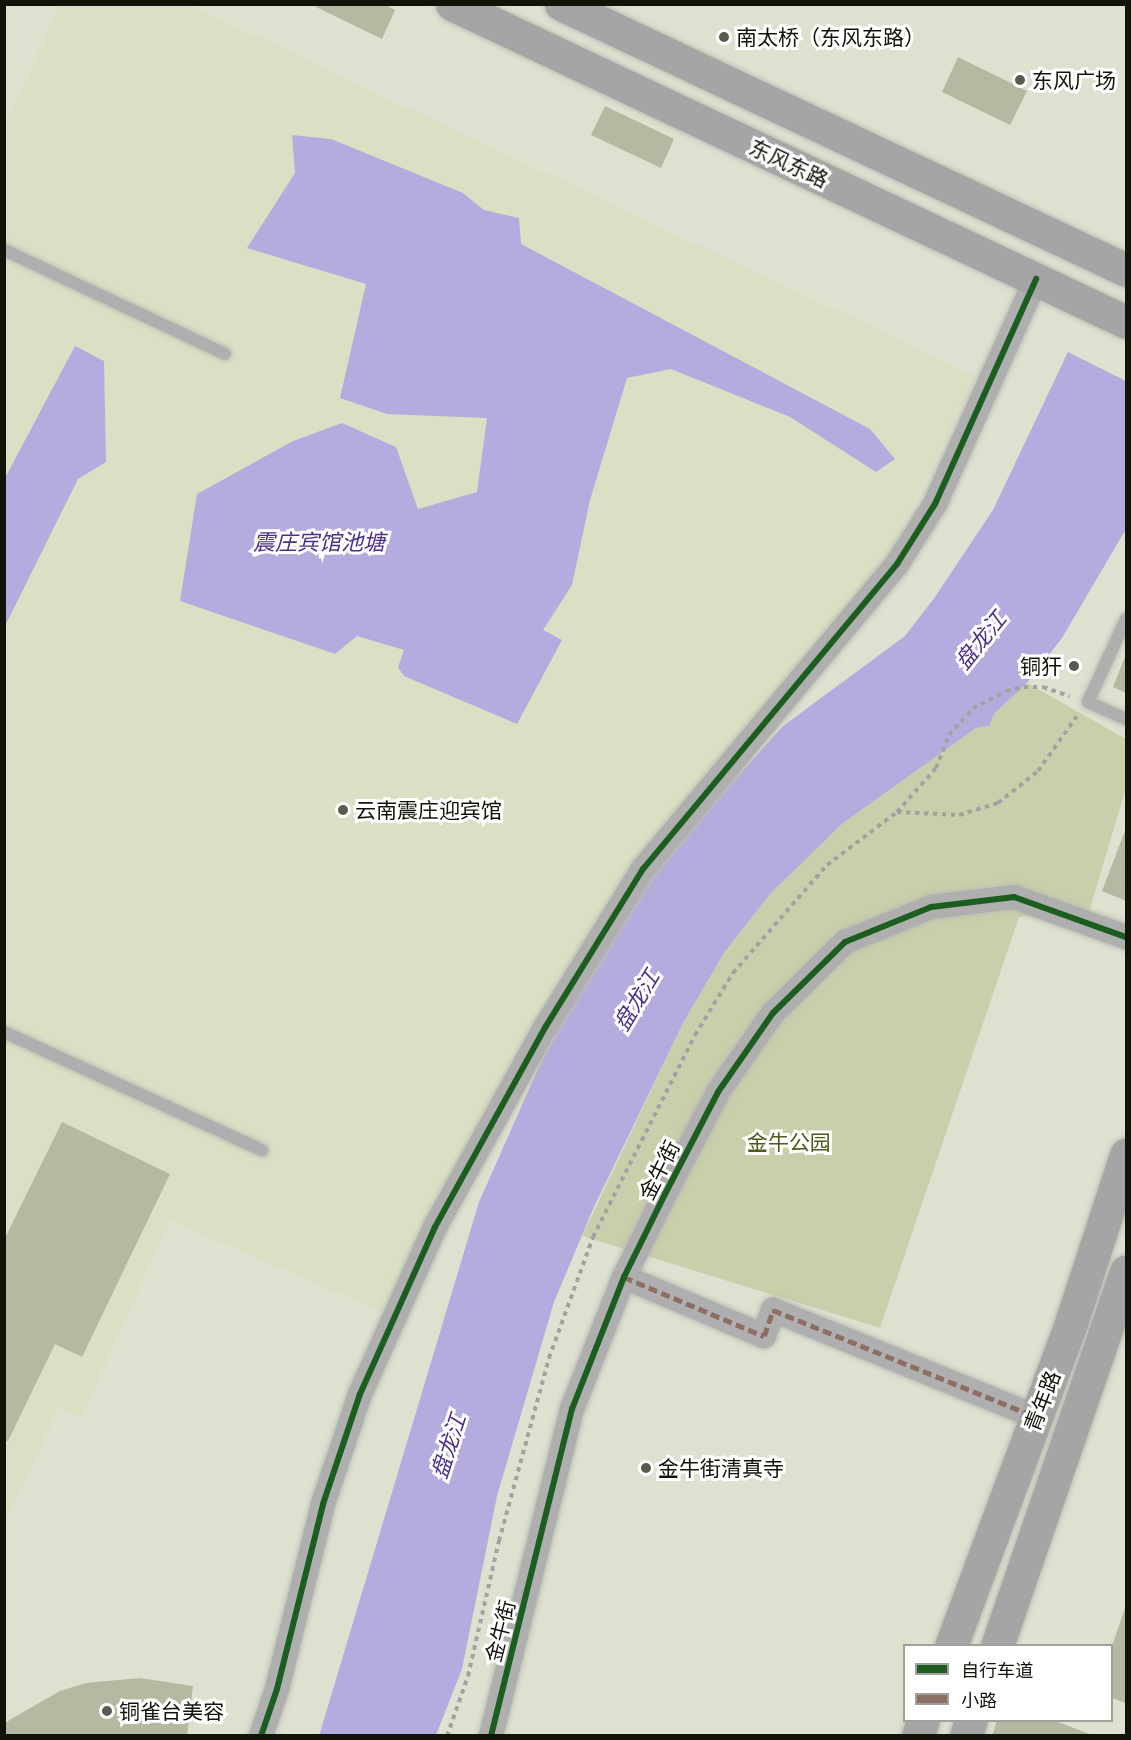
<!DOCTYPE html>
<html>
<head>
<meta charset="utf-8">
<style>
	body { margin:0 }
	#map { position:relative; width:1131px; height:1740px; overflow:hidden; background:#dce1d0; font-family:Ubuntu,"Noto Sans SC",sans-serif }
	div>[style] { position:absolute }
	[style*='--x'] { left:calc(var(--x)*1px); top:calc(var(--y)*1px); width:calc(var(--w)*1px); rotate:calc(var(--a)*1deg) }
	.built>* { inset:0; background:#d9e0c4 }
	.green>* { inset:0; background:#c7d0aa }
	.water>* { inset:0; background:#b6abde }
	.building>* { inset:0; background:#b4baa2 }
	.path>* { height:4px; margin-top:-2px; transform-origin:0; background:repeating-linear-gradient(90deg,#a2a3a0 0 4.5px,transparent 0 9px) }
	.roads { filter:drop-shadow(0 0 2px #bbbeb2) drop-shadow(0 0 2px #bbbeb2) }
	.lane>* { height:12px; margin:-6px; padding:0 6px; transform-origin:6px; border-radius:6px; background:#afafb0 }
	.street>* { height:24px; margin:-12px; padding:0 12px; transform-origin:12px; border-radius:12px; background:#afafb0 }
	.secondary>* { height:33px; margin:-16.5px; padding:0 16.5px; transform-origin:16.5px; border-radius:16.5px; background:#a5a5a6 }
	.quiet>* { height:4.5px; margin-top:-2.25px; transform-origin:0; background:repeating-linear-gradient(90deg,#8d6e63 0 9px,transparent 0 13.5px) }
	.cycleway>* { height:6px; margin:-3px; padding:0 3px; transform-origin:3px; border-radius:3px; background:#1b5e20 }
	.dots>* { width:16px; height:16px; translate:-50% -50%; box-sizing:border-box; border:3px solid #fff; border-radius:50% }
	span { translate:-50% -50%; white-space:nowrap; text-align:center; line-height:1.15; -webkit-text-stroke:6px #fff; paint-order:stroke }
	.poi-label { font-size:21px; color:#111309 }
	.left { translate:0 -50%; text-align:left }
	.right { translate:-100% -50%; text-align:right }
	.street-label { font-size:21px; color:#111309 }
	.park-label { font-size:21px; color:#4f5a1b }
	.water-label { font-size:22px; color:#4d2e8a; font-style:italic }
	.frame { position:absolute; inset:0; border:6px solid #111309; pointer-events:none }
	.legend { position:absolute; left:903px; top:1644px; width:210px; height:78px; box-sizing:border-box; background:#fff; border:2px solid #a0a19d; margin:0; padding:8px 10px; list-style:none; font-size:18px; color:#111309 }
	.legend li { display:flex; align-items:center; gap:12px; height:30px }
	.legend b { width:30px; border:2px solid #a0a19d }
</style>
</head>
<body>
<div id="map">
	<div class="built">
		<i style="clip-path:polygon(60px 5px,190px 5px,975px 376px,887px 559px,614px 897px,517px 1048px,382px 1312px,170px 1220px,82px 1417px,60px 1407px,5px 1521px,5px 124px)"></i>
	</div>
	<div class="green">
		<i style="clip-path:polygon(1027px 683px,1126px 739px,1126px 788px,1089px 912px,1019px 917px,880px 1328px,582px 1236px,683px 1023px,724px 953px,770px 894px,843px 823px,976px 728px,989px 726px,994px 714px)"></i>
	</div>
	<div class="water">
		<i style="clip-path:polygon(292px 135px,331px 139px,463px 193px,484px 210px,519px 218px,521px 244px,870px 429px,895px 459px,876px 472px,790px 417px,671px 369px,627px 378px,590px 500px,572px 585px,543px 630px,562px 640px,517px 724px,404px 676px,398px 667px,404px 650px,357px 636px,335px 654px,180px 601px,197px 494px,293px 441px,342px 423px,396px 447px,418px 509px,477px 492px,487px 418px,387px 414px,340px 398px,366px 284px,247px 248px,295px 173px)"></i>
		<i style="clip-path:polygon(75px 346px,104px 361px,106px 462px,78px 479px,5px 626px,5px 478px)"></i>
		<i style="clip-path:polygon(1068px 352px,1126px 381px,1126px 529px,1062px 638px,1027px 683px,994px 714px,989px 726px,976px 728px,843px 823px,770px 894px,724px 953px,683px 1023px,593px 1209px,554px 1302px,497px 1496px,462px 1669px,436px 1735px,319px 1736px,479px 1202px,541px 1062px,594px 963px,651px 871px,783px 726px,905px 636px,935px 597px,993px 510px)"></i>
	</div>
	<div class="building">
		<i style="clip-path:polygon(318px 4px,384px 4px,395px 10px,382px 39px,316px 7px)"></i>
		<i style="clip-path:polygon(958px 57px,1027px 91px,1010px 125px,942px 92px)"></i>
		<i style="clip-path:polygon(605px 106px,674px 139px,661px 168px,591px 135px)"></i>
		<i style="clip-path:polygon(1126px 654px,1126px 693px,1113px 687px)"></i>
		<i style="clip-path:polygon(1126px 828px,1126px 901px,1102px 891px)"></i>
		<i style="clip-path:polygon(62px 1122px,170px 1174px,82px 1357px,55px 1344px,8px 1441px,4px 1440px,4px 1240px)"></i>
		<i style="clip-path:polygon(1126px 1605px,1126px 1703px,1112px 1698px,1112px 1646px)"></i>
		<i style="clip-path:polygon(140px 1678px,193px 1686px,187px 1736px,4px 1736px,4px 1724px,11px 1719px,60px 1691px,86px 1683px)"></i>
		<i style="clip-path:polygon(997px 1720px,1053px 1720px,1092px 1735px,992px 1736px)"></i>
	</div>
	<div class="path">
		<i style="--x:897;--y:812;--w:59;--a:-48.4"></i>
		<i style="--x:936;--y:768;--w:35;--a:-68"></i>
		<i style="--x:949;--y:735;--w:36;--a:-48"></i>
		<i style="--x:973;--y:708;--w:37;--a:-27"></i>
		<i style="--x:1006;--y:691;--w:18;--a:-13"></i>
		<i style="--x:1024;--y:687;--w:19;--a:0"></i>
		<i style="--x:1043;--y:687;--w:28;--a:19"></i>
		<i style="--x:447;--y:1736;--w:64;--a:-70.7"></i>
		<i style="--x:468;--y:1676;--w:139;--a:-77.1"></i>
		<i style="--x:499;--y:1541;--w:190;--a:-74.7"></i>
		<i style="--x:549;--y:1358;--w:129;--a:-70"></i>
		<i style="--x:593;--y:1237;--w:226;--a:-63.2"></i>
		<i style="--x:695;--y:1035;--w:73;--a:-58.5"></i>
		<i style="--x:733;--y:973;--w:143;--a:-49"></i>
		<i style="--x:827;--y:865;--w:88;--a:-37.1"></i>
		<i style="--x:897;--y:812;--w:62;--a:2.8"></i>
		<i style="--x:959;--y:815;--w:41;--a:-17.1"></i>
		<i style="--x:998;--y:803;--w:51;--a:-38.7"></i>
		<i style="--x:1038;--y:771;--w:67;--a:-54.7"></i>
	</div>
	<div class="roads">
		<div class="lane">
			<i style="--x:4;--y:250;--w:244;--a:25.2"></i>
			<i style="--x:1126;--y:619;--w:91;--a:114.6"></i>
			<i style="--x:1088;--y:702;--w:42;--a:24.1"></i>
			<i style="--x:4;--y:1032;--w:284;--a:24.6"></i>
		</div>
		<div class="street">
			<i style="--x:624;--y:1277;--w:152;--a:22.9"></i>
			<i style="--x:764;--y:1336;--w:28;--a:-71"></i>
			<i style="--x:773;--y:1310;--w:284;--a:22.1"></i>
			<i style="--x:261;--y:1736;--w:50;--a:-71.2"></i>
			<i style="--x:277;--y:1689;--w:191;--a:-76"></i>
			<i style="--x:323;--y:1504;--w:116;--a:-71.4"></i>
			<i style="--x:360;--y:1394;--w:183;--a:-65.8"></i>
			<i style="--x:435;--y:1227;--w:230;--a:-61.1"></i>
			<i style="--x:546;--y:1026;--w:185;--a:-58.3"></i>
			<i style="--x:643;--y:869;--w:397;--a:-50.2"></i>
			<i style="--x:897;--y:564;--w:71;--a:-57.7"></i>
			<i style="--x:935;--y:504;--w:247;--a:-65.8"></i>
			<i style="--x:491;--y:1736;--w:337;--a:-76.1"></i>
			<i style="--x:572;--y:1409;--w:142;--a:-68.5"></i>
			<i style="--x:624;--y:1277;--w:93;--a:-63.7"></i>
			<i style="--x:665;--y:1194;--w:115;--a:-62.5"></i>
			<i style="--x:718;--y:1092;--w:96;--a:-55.2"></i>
			<i style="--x:773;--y:1013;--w:101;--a:-44.6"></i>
			<i style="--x:845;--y:942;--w:93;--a:-22.1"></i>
			<i style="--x:931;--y:907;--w:84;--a:-6.9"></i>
			<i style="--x:1014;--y:897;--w:119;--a:19.7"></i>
		</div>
		<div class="secondary">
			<i style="--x:452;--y:4;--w:745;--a:25.26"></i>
			<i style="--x:561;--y:4;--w:624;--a:25.21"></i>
			<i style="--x:951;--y:1646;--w:345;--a:-69.6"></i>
			<i style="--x:1071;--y:1323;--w:177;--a:-71.9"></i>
			<i style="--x:997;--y:1646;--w:396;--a:-71"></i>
			<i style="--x:918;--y:1736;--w:17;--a:-73"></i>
			<i style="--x:966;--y:1736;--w:17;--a:-73"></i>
		</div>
	</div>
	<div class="quiet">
		<i style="--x:624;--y:1277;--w:152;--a:22.9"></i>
		<i style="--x:764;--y:1336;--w:28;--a:-71"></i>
		<i style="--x:773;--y:1310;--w:284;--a:22.1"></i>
	</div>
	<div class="cycleway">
		<i style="--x:261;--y:1736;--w:50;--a:-71.2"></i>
		<i style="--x:277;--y:1689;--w:191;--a:-76"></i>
		<i style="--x:323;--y:1504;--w:116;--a:-71.4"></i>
		<i style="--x:360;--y:1394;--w:183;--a:-65.8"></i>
		<i style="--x:435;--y:1227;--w:230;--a:-61.1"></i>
		<i style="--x:546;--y:1026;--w:185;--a:-58.3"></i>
		<i style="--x:643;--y:869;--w:397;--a:-50.2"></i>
		<i style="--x:897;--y:564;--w:71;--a:-57.7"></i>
		<i style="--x:935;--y:504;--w:247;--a:-65.8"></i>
		<i style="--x:491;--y:1736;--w:337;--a:-76.1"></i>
		<i style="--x:572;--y:1409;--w:142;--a:-68.5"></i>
		<i style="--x:624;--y:1277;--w:93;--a:-63.7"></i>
		<i style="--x:665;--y:1194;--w:115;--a:-62.5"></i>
		<i style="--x:718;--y:1092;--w:96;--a:-55.2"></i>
		<i style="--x:773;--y:1013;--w:101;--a:-44.6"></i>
		<i style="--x:845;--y:942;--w:93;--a:-22.1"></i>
		<i style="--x:931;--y:907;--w:84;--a:-6.9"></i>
		<i style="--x:1014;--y:897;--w:119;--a:19.7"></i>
	</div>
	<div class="dots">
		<i style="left:724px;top:37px;background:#585b4f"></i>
		<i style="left:1020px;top:80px;background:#585b4f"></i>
		<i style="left:1074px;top:666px;background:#585b4f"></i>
		<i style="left:343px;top:810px;background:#585b4f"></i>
		<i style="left:646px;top:1468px;background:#585b4f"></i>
		<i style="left:107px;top:1711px;background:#585b4f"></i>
	</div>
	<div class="poi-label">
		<span class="left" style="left:736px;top:37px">南太桥（东风东路）</span>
		<span class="left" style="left:1032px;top:80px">东风广场</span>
		<span class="right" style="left:1062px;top:666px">铜犴</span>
		<span class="left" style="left:355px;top:810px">云南震庄迎宾馆</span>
		<span class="left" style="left:658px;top:1468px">金牛街清真寺</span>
		<span class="left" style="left:119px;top:1711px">铜雀台美容</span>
	</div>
	<div class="street-label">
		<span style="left:789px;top:163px;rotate:25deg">东风东路</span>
		<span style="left:659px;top:1170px;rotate:-63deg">金牛街</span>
		<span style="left:1042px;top:1401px;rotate:-69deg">青年路</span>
		<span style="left:500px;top:1631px;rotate:-76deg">金牛街</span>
	</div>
	<div class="park-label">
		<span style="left:789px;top:1142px">金牛公园</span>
	</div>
	<div class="water-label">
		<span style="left:319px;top:542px">震庄宾馆池塘</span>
		<span style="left:980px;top:640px;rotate:-51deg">盘龙江</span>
		<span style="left:636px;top:1000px;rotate:-59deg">盘龙江</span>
		<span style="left:448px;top:1446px;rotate:-72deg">盘龙江</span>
	</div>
	<div class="frame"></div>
	<ul class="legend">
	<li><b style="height:8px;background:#1b5e20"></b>自行车道</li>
	<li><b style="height:8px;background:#8d6e63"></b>小路</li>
	</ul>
</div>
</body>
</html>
